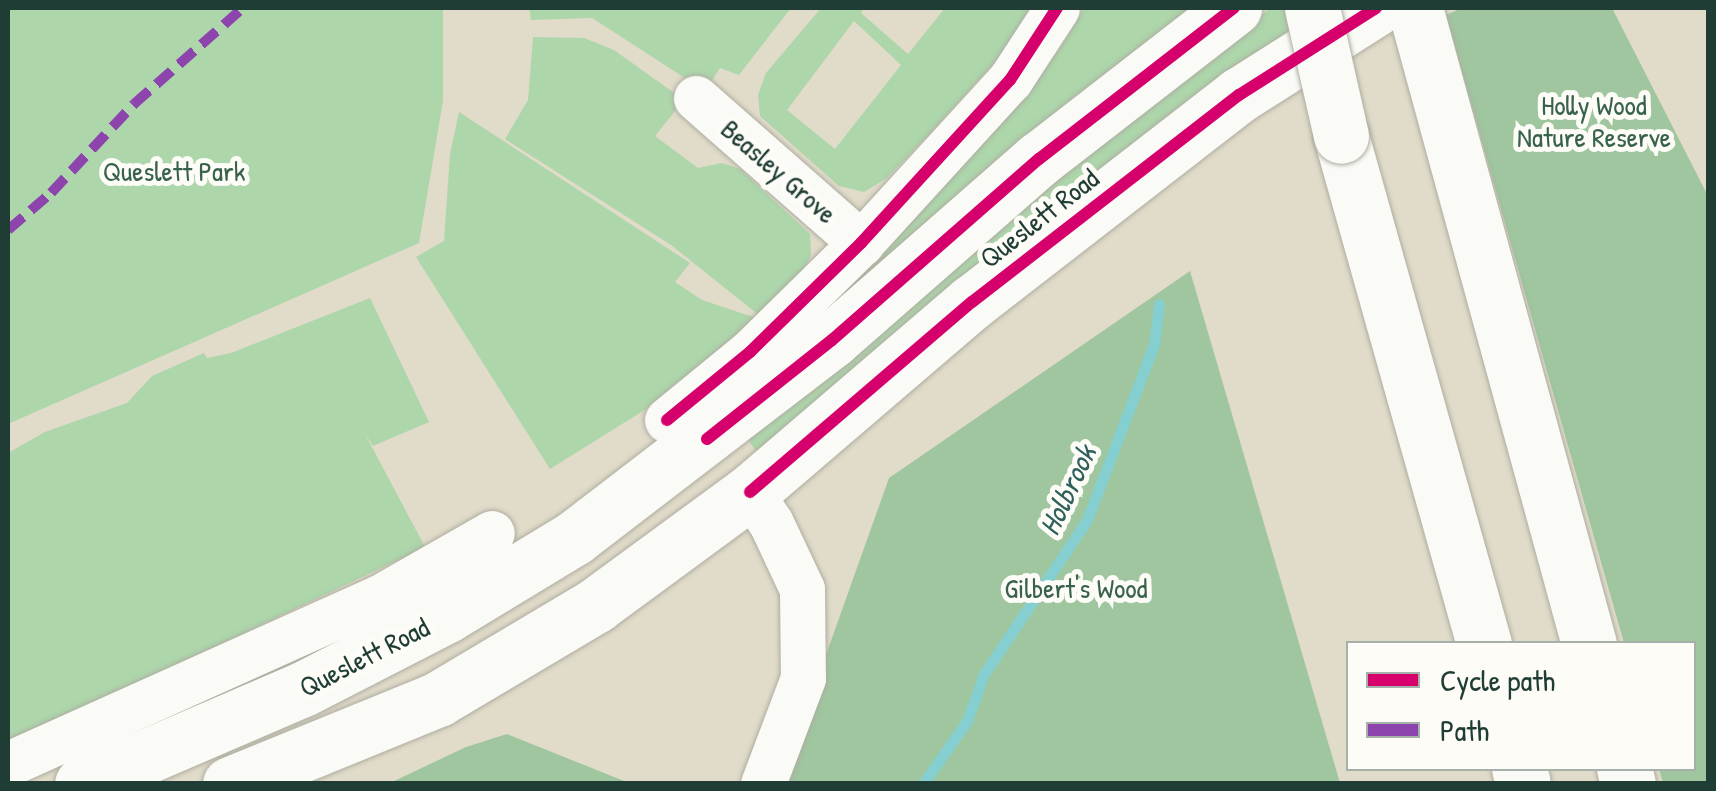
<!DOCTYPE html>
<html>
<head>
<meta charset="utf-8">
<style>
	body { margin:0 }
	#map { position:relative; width:1716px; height:791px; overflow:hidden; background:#e1dbc9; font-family:"Patrick Hand",sans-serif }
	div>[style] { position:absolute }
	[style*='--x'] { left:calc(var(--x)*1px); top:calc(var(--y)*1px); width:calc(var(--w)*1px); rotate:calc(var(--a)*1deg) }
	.green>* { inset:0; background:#add6ab }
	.forest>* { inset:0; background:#9fc69f }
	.stream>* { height:11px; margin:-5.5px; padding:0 5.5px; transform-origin:5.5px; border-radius:5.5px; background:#85cfd0 }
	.roads { filter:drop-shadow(0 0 2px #aeada1) drop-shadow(0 0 2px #aeada1) }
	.minor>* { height:45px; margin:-22.5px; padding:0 22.5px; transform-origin:22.5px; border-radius:22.5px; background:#fafaf7 }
	.highway>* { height:55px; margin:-27.5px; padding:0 27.5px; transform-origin:27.5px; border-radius:27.5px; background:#fafaf7 }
	.bridges { filter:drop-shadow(0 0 2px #aeada1) drop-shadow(0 0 2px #aeada1) }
	.highway-bridge>* { height:55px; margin:-27.5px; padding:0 27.5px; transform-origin:27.5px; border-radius:27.5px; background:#fafaf7 }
	.quiet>* { height:10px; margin-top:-5px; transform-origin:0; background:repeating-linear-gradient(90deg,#8e44ad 0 20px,transparent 0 30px) }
	.cycleway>* { height:12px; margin:-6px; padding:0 6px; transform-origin:6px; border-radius:6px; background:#d6006c }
	span { translate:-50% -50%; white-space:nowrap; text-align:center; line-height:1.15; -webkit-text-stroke:10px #fdfcf7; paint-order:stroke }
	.park-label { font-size:28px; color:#38624c }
	.street-label { font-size:28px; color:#1f3d34 }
	.water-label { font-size:30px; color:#2e605c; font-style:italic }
	.frame { position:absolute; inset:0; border:10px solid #1f3d34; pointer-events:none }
	.legend { position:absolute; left:1346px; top:641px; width:350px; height:130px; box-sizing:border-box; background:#fdfcf7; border:2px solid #a4b0a9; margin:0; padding:12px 18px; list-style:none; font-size:30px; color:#1f3d34 }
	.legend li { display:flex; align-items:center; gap:20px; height:50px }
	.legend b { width:50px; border:2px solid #a4b0a9 }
</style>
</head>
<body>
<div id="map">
	<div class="green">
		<i style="clip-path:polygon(8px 8px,443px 8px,443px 101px,419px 243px,8px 424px)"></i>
		<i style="clip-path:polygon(529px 8px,791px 8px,739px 75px,720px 68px,705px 91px,592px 18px,531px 20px)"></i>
		<i style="clip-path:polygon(evenodd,821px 8px,864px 8px,861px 13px,908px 54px,945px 8px,1032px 8px,1007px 49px,935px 128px,887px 178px,864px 192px,839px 186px,760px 116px,758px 95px,766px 73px,821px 8px,854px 21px,901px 65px,835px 149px,787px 110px,854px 21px)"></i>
		<i style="clip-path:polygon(1084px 8px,1203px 8px,775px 353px,1010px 104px,1059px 49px)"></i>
		<i style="clip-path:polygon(1272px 8px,1352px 8px,760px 458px,744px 433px,1202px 52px)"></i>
		<i style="clip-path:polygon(533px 37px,584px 38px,614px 50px,684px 100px,655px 136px,698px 168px,722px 163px,740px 169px,810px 234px,811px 255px,803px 272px,760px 316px,671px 245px,505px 139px,528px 100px)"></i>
		<i style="clip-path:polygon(459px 112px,690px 263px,675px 282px,702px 300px,756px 318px,659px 401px,550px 469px,416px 257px,444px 241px,450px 154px)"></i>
		<i style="clip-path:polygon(370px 298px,429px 422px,373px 446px,364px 432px,425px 547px,8px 746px,8px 453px,45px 432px,127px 403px,152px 376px,204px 353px,207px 358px,231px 353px)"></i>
	</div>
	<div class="forest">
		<i style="clip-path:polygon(1462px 8px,1612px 8px,1708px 196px,1708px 783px,1663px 783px,1659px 769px,1694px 768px,1694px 644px,1624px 643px,1446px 15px)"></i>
		<i style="clip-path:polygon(1190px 271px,1340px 783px,780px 784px,889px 478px)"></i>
		<i style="clip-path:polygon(507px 734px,629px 783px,390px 783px,466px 747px)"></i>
	</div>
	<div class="stream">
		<i style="--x:923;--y:784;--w:77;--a:-55.1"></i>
		<i style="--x:967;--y:721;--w:50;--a:-70.1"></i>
		<i style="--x:984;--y:674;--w:185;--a:-56.2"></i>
		<i style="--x:1087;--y:520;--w:187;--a:-69.1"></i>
		<i style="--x:1154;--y:345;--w:41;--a:-83"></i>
	</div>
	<div class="roads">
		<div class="minor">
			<i style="--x:696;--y:98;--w:220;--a:41.3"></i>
			<i style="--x:667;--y:420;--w:107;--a:-39.3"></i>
			<i style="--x:750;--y:352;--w:156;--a:-44.5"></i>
			<i style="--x:861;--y:243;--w:221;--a:-47.6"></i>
			<i style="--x:1010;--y:80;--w:86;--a:-56.9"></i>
			<i style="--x:750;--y:492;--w:37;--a:56"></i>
			<i style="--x:771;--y:523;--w:73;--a:64.8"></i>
			<i style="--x:802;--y:589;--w:89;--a:89.4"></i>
			<i style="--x:803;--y:678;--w:113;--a:110.7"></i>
			<i style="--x:8;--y:764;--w:406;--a:-24.2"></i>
			<i style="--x:378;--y:598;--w:131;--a:-29.7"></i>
		</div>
		<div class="highway">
			<i style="--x:1415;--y:8;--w:659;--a:74.7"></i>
			<i style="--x:1341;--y:136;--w:528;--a:74.28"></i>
			<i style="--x:1519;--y:768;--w:16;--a:76"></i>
			<i style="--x:1624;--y:768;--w:16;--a:76"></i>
			<i style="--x:82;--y:784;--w:241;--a:-23.3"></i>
			<i style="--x:303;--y:689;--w:162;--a:-27.2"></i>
			<i style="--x:447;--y:615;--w:149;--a:-31.2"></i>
			<i style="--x:574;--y:538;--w:325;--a:-37.5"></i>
			<i style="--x:832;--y:340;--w:275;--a:-41.2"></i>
			<i style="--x:1039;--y:159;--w:247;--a:-37.8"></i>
			<i style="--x:230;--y:784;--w:225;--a:-22.2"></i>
			<i style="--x:438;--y:699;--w:184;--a:-30.7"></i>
			<i style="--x:596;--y:605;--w:191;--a:-36.3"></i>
			<i style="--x:750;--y:492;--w:292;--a:-40.6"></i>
			<i style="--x:972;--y:302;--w:338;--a:-37.8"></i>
			<i style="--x:1239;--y:95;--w:162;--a:-32.4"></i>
		</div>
	</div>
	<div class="bridges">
		<div class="highway-bridge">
			<i style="--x:1312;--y:8;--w:131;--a:77.2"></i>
		</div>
	</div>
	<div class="quiet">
		<i style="--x:8;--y:230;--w:57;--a:-40.7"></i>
		<i style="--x:51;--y:193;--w:122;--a:-47"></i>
		<i style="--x:134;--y:104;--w:145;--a:-41.4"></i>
	</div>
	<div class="cycleway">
		<i style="--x:667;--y:420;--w:107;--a:-39.3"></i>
		<i style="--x:750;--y:352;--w:156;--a:-44.5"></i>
		<i style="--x:861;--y:243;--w:221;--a:-47.6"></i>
		<i style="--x:1010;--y:80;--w:86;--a:-56.9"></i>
		<i style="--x:707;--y:439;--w:159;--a:-38.4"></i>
		<i style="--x:832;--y:340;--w:275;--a:-41.2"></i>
		<i style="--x:1039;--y:159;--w:247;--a:-37.8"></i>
		<i style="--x:750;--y:492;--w:292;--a:-40.6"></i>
		<i style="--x:972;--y:302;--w:338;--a:-37.8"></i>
		<i style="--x:1239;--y:95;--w:162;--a:-32.4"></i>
	</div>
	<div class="park-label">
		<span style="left:1594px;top:121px">Holly Wood<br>Nature Reserve</span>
		<span style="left:174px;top:171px">Queslett Park</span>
		<span style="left:1076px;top:588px">Gilbert's Wood</span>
	</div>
	<div class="street-label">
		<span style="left:779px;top:171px;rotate:41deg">Beasley Grove</span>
		<span style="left:1039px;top:218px;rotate:-38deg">Queslett Road</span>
		<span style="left:364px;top:657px;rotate:-27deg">Queslett Road</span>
	</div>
	<div class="water-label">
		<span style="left:1067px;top:490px;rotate:-65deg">Holbrook</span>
	</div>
	<div class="frame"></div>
	<ul class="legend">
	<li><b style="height:12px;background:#d6006c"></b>Cycle path</li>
	<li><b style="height:12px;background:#8e44ad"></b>Path</li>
	</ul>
</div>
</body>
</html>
